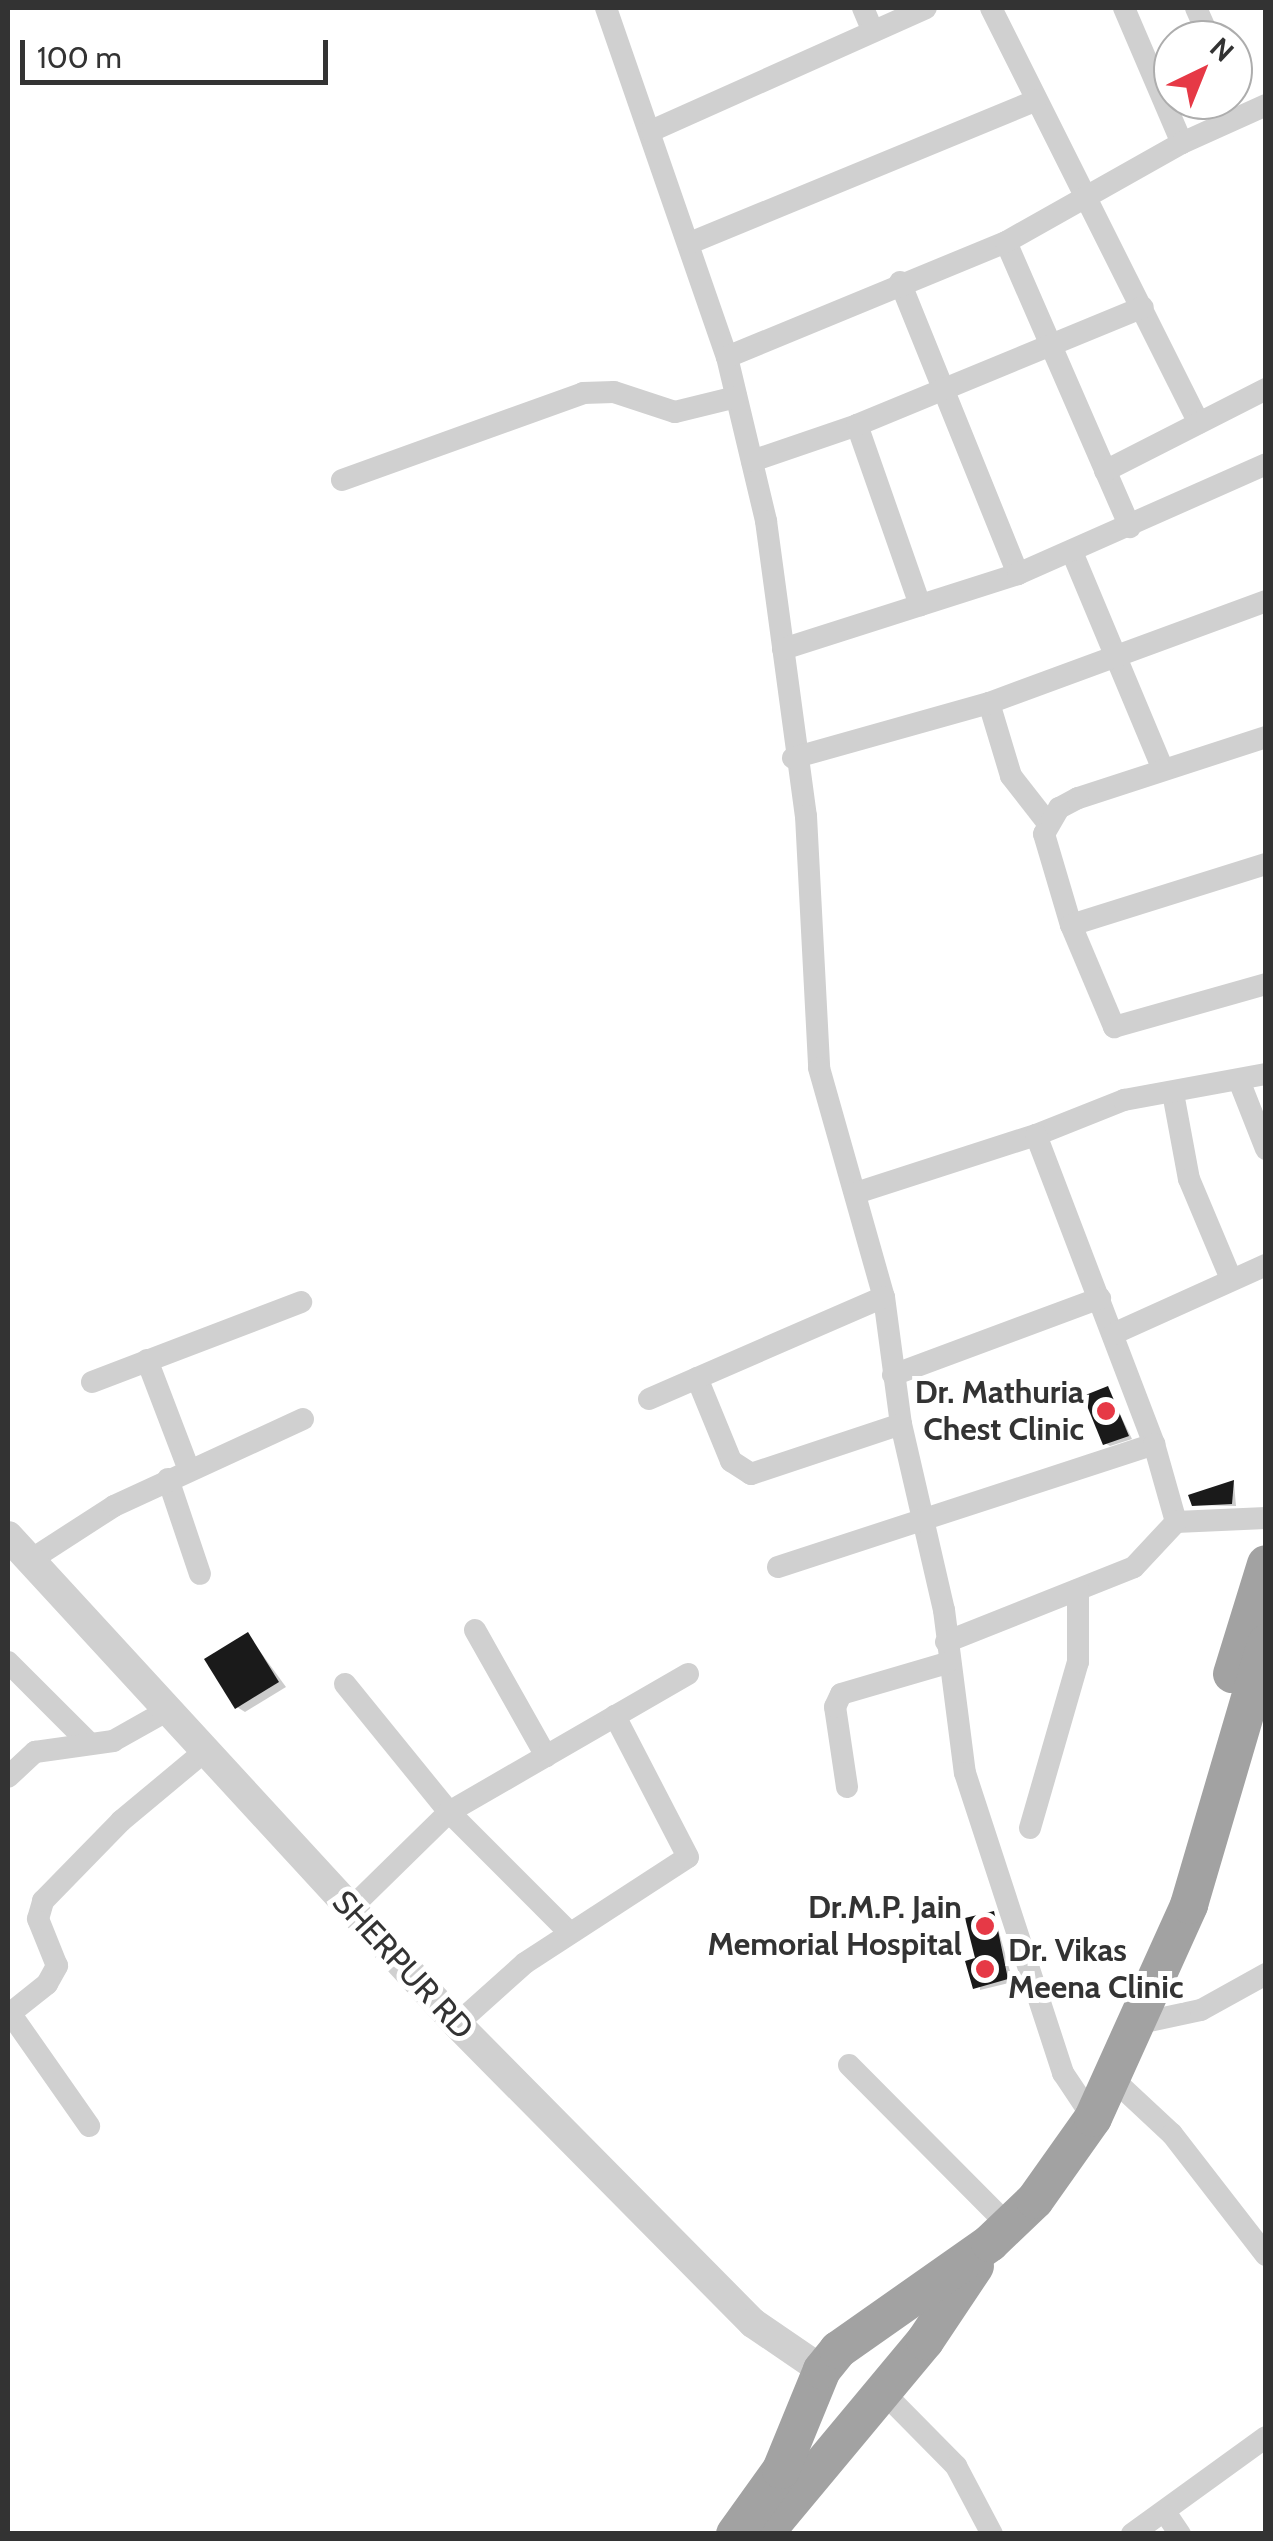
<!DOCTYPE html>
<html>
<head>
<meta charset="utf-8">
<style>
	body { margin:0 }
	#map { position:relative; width:1273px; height:2541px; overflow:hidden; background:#fff; font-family:Cabin,sans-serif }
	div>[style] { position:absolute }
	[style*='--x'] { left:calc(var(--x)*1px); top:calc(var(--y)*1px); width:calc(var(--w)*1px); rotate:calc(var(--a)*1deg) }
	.shadow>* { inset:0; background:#0003 }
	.building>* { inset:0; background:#1a1a1a }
	.minor>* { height:22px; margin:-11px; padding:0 11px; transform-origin:11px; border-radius:11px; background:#d0d0d0 }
	.tertiary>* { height:30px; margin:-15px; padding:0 15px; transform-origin:15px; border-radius:15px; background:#d0d0d0 }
	.trunk>* { height:38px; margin:-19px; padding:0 19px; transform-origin:19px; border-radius:19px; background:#a2a2a2 }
	.dots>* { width:28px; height:28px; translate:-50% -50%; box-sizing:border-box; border:5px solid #fff; border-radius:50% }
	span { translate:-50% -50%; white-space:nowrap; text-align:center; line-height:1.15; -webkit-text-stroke:10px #fff; paint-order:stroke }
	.poi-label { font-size:32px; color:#333; font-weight:700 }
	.right { translate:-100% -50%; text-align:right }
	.left { translate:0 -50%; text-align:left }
	.street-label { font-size:32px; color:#333 }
	.frame { position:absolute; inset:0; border:10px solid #333; pointer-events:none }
	.north { position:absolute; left:1153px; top:20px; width:100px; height:100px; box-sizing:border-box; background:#fff; border:2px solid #adadad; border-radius:50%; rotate:43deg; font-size:28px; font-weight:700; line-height:40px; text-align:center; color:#333 }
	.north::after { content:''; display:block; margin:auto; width:35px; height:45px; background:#e63946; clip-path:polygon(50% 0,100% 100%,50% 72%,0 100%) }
	.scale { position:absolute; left:20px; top:40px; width:308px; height:45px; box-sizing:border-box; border:5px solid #333; border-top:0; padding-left:12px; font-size:30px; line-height:35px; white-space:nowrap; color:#333; -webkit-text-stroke:8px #fff; paint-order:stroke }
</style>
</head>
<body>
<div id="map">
	<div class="shadow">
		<i style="clip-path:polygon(1108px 1389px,1132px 1439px,1110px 1446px,1105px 1443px)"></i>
		<i style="clip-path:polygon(1234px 1483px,1236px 1506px,1194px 1505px)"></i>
		<i style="clip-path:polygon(248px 1635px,286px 1687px,245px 1712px,237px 1707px)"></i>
		<i style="clip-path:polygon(994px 1914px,1013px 1982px,980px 1990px,978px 1960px)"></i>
	</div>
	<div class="building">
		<i style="clip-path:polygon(1108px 1386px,1129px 1436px,1103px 1445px,1083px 1396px)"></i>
		<i style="clip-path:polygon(1234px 1480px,1232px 1504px,1192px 1506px,1188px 1495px)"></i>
		<i style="clip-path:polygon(248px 1632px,279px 1682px,235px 1709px,204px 1659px)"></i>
		<i style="clip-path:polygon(994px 1911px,1008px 1979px,973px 1989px,965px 1961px,975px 1958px,965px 1918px)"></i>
	</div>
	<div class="minor">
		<i style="--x:606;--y:8;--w:369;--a:70.9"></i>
		<i style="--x:727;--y:357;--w:169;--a:76.6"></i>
		<i style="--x:766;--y:521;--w:298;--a:82.3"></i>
		<i style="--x:806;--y:816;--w:252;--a:87"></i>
		<i style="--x:819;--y:1068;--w:238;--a:74.2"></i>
		<i style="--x:884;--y:1297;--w:128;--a:82.4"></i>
		<i style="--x:901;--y:1424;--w:191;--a:77"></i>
		<i style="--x:944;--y:1610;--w:164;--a:82.7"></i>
		<i style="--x:965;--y:1773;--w:316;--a:71.9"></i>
		<i style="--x:1063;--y:2073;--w:54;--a:56.3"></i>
		<i style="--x:863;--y:8;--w:25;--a:67"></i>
		<i style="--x:991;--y:8;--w:464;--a:63.4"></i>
		<i style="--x:1124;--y:8;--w:147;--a:66.8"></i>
		<i style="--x:1196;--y:8;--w:35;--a:66"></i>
		<i style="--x:651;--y:131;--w:301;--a:-24.1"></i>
		<i style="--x:1006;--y:242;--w:311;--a:66.5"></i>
		<i style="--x:690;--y:243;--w:373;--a:-22.4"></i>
		<i style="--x:900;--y:282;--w:315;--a:68"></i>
		<i style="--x:727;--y:357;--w:302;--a:-22.4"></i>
		<i style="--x:1006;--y:242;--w:202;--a:-29.4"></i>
		<i style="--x:1182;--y:143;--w:92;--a:-24.3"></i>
		<i style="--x:857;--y:425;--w:191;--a:70.7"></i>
		<i style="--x:752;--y:461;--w:111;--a:-18.9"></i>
		<i style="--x:857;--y:425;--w:309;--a:-22.4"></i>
		<i style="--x:1105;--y:471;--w:181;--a:-27"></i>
		<i style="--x:342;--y:480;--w:256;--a:-19.8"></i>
		<i style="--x:583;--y:393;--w:31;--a:-2"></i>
		<i style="--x:614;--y:392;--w:64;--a:18.2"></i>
		<i style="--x:675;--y:412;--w:63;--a:-13.8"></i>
		<i style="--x:1072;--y:552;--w:236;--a:67.3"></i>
		<i style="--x:783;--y:649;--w:247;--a:-17.7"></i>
		<i style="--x:1018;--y:574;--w:271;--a:-23.9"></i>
		<i style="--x:989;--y:703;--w:76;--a:73.2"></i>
		<i style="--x:1011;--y:776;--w:58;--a:52"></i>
		<i style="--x:1266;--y:737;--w:198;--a:162"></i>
		<i style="--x:1078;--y:798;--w:21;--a:152"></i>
		<i style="--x:1059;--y:808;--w:30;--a:120"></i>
		<i style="--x:1044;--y:834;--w:95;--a:73.5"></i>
		<i style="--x:1071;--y:925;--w:111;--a:67.1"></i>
		<i style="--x:1114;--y:1027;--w:158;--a:-15.8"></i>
		<i style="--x:793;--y:758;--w:204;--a:-15.7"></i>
		<i style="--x:989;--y:703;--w:295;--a:-20.2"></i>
		<i style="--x:1071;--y:925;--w:204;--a:-17.4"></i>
		<i style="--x:1240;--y:1083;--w:71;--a:68.5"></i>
		<i style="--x:1173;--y:1093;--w:87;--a:79.5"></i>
		<i style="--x:1189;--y:1179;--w:108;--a:67.2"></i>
		<i style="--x:1036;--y:1135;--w:95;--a:-21.7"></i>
		<i style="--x:1124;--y:1100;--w:144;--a:-10.4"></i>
		<i style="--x:856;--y:1193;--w:189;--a:-17.9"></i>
		<i style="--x:1036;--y:1135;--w:331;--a:69.1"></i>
		<i style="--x:1113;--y:1334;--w:168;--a:-24.3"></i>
		<i style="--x:147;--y:1360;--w:118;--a:69.1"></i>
		<i style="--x:893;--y:1375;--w:221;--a:-20.4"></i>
		<i style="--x:697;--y:1378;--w:90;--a:67.7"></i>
		<i style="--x:731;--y:1461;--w:24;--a:33"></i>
		<i style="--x:751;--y:1474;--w:158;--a:-18.4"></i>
		<i style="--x:92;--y:1382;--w:224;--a:-20.9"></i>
		<i style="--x:649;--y:1399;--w:256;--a:-23.5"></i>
		<i style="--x:168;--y:1479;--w:100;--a:71.4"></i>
		<i style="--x:29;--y:1561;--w:101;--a:-32.9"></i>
		<i style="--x:114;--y:1506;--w:208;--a:-24.7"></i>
		<i style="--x:778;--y:1567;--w:396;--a:-18.1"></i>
		<i style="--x:1154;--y:1444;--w:81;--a:74.2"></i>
		<i style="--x:1176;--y:1522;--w:90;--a:-2.5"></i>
		<i style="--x:475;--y:1630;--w:145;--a:60.6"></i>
		<i style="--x:946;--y:1642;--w:202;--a:-21.7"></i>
		<i style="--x:1134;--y:1567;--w:62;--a:-47"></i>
		<i style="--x:8;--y:1662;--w:113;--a:45"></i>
		<i style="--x:345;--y:1684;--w:165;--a:50.9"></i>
		<i style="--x:449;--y:1812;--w:171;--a:45"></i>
		<i style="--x:8;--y:1777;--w:37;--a:-43"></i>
		<i style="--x:35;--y:1752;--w:79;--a:-8"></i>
		<i style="--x:113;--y:1741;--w:63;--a:-29.4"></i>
		<i style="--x:847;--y:1787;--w:81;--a:-98.5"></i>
		<i style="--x:835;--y:1707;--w:14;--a:-65"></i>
		<i style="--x:841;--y:1694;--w:110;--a:-16.3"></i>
		<i style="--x:1030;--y:1828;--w:173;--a:-73.9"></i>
		<i style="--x:1078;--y:1662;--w:72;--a:-90"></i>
		<i style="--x:350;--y:1909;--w:139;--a:-44.4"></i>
		<i style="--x:449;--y:1812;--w:276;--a:-30"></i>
		<i style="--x:10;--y:2013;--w:138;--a:55"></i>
		<i style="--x:8;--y:2015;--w:50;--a:-38.5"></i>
		<i style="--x:47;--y:1984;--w:21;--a:-61"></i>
		<i style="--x:57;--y:1966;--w:51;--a:-112"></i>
		<i style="--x:38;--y:1919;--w:19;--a:-74"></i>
		<i style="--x:43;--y:1901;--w:112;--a:-45.7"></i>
		<i style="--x:121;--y:1821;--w:109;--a:-39.8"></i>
		<i style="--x:1140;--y:2023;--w:62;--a:-12"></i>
		<i style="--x:1201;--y:2010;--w:74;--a:-29"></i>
		<i style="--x:457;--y:2024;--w:91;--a:-41.9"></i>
		<i style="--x:525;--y:1963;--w:194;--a:-33"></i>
		<i style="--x:688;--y:1857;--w:159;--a:-117.4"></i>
		<i style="--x:849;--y:2065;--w:226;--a:45.2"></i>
		<i style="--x:1114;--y:2080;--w:79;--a:43"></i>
		<i style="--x:1172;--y:2134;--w:153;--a:52.2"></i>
		<i style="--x:884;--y:2393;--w:103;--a:45.4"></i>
		<i style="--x:956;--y:2466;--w:77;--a:62.1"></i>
		<i style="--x:1165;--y:2512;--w:27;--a:56"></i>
		<i style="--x:1132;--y:2534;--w:165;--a:-35.9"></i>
	</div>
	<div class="tertiary">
		<i style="--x:8;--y:1536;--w:663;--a:47.38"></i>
		<i style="--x:457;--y:2024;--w:421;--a:45.3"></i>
		<i style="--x:753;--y:2323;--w:83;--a:34.3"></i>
	</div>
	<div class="trunk">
		<i style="--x:1232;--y:1674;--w:115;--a:-72.8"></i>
		<i style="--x:765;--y:2533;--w:250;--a:-50.2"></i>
		<i style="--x:925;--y:2341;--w:90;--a:-56.3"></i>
		<i style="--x:735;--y:2534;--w:79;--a:-54.3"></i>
		<i style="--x:781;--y:2470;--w:108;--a:-67.7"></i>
		<i style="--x:822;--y:2370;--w:26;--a:-51"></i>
		<i style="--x:838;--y:2350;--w:186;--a:-35.1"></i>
		<i style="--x:990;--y:2243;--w:62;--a:-43.7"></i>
		<i style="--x:1035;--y:2200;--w:100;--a:-54.7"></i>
		<i style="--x:1093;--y:2118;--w:234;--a:-65.7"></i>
		<i style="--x:1189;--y:1905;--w:273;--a:-73.6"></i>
	</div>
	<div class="dots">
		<i style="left:1106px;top:1411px;background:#e63946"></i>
		<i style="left:985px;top:1926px;background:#e63946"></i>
		<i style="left:985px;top:1969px;background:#e63946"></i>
	</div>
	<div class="poi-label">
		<span class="right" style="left:1084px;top:1411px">Dr. Mathuria<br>Chest Clinic</span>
		<span class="right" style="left:962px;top:1926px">Dr.M.P. Jain<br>Memorial Hospital</span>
		<span class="left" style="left:1008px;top:1969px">Dr. Vikas<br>Meena Clinic</span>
	</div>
	<div class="street-label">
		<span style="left:403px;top:1965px;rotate:47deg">SHERPUR RD</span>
	</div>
	<div class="frame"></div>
	<div class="north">N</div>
	<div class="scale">100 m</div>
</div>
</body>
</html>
